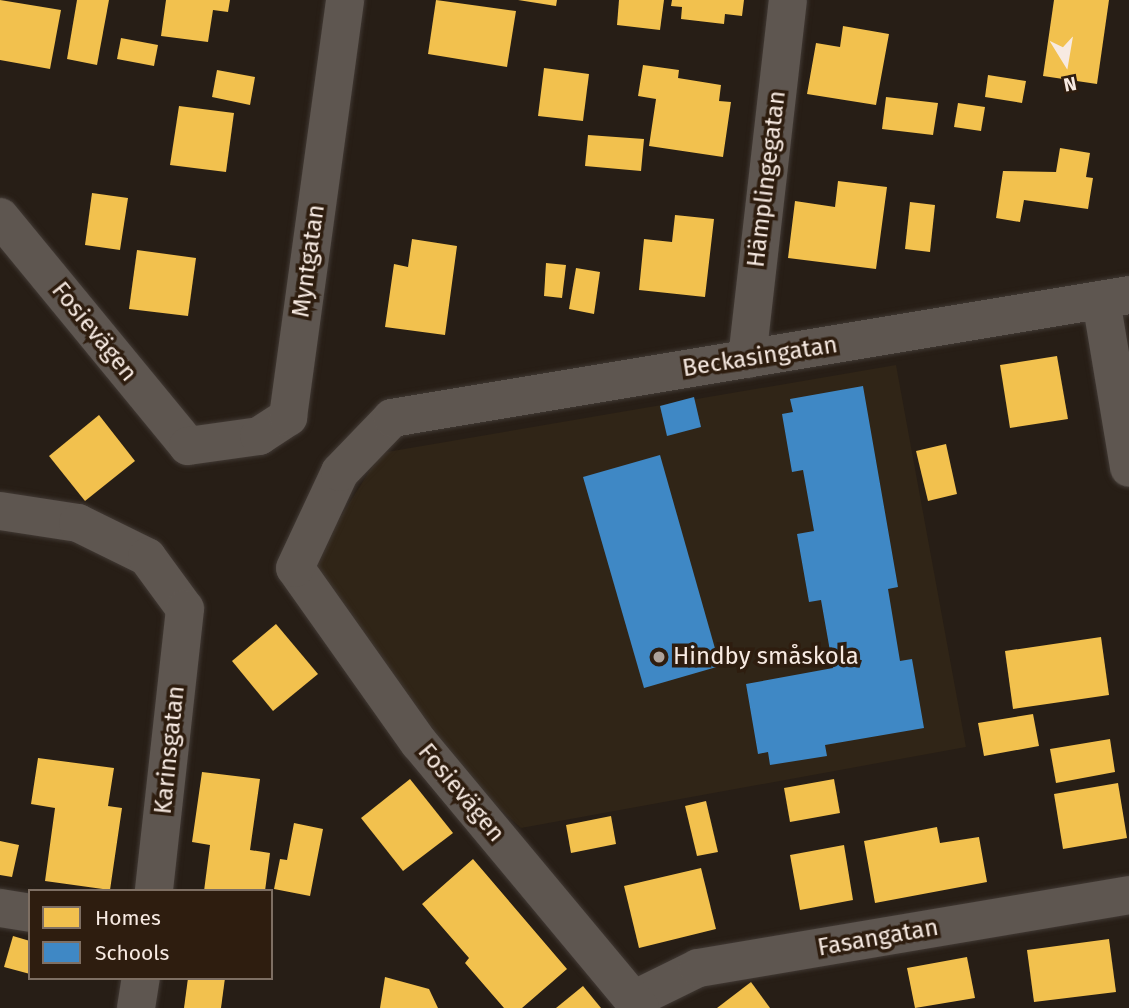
<!DOCTYPE html>
<html>
<head>
<meta charset="utf-8">
<style>
	body { margin:0 }
	#map { position:relative; width:1129px; height:1008px; overflow:hidden; background:#271e16; font-family:"Fira Sans",sans-serif }
	div>[style] { position:absolute }
	[style*='--x'] { left:calc(var(--x)*1px); top:calc(var(--y)*1px); width:calc(var(--w)*1px); rotate:calc(var(--a)*1deg) }
	.education>* { inset:0; background:#302517 }
	.homes>* { inset:0; background:#f2c14e }
	.schools>* { inset:0; background:#3f88c5 }
	.roads { filter:drop-shadow(0 0 2px #413934) drop-shadow(0 0 2px #413934) }
	.minor>* { height:38px; margin:-19px; padding:0 19px; transform-origin:19px; border-radius:19px; background:#5e5650 }
	.dots>* { width:19px; height:19px; translate:-50% -50%; box-sizing:border-box; border:4px solid #2e1d0f; border-radius:50% }
	span { translate:-50% -50%; white-space:nowrap; text-align:center; line-height:1.15; -webkit-text-stroke:7px #2e1d0f; paint-order:stroke }
	.street-label { font-size:24px; color:#f7eae2 }
	.poi-label { font-size:24px; color:#f7eae2 }
	.left { translate:0 -50%; text-align:left }
	.legend { position:absolute; left:28px; top:889px; width:245px; height:91px; box-sizing:border-box; background:#2e1d0f; border:2px solid #7e6f63; margin:0; padding:9px 12px; list-style:none; font-size:21px; color:#f7eae2 }
	.legend li { display:flex; align-items:center; gap:14px; height:35px }
	.legend b { width:35px; border:2px solid #7e6f63 }
	.north { position:absolute; left:1031px; top:28px; width:70px; height:70px; -webkit-text-stroke:5px #2e1d0f; paint-order:stroke; rotate:169deg; font-size:19px; font-weight:700; line-height:28px; text-align:center; color:#f7eae2 }
	.north::after { content:''; display:block; margin:auto; width:24px; height:32px; background:#f7eae2; clip-path:polygon(50% 0,100% 100%,50% 72%,0 100%) }
</style>
</head>
<body>
<div id="map">
	<div class="education">
		<i style="clip-path:polygon(896px 365px,966px 747px,521px 828px,429px 744px,307px 570px,381px 453px)"></i>
	</div>
	<div class="homes">
		<i style="clip-path:polygon(0 0,61px 10px,50px 69px,0 60px)"></i>
		<i style="clip-path:polygon(77px 0,109px 0,97px 65px,67px 59px)"></i>
		<i style="clip-path:polygon(166px 0,230px 0,228px 12px,213px 10px,208px 42px,161px 36px)"></i>
		<i style="clip-path:polygon(436px 0,516px 11px,507px 67px,428px 54px)"></i>
		<i style="clip-path:polygon(518px 0,557px 0,556px 6px)"></i>
		<i style="clip-path:polygon(619px 0,664px 0,660px 30px,617px 25px)"></i>
		<i style="clip-path:polygon(672px 0,744px 0,742px 16px,725px 14px,724px 24px,681px 19px,682px 7px,671px 6px)"></i>
		<i style="clip-path:polygon(1054px 0,1109px 0,1097px 84px,1043px 76px)"></i>
		<i style="clip-path:polygon(843px 26px,889px 34px,876px 105px,807px 94px,816px 43px,840px 47px)"></i>
		<i style="clip-path:polygon(121px 38px,158px 45px,154px 66px,117px 59px)"></i>
		<i style="clip-path:polygon(643px 65px,679px 70px,678px 78px,721px 85px,719px 101px,731px 102px,723px 157px,649px 146px,656px 99px,638px 96px)"></i>
		<i style="clip-path:polygon(544px 68px,589px 74px,583px 121px,538px 116px)"></i>
		<i style="clip-path:polygon(217px 70px,255px 77px,250px 105px,212px 97px)"></i>
		<i style="clip-path:polygon(988px 75px,1026px 81px,1022px 103px,985px 97px)"></i>
		<i style="clip-path:polygon(886px 97px,938px 103px,933px 135px,882px 129px)"></i>
		<i style="clip-path:polygon(958px 103px,985px 107px,981px 131px,954px 127px)"></i>
		<i style="clip-path:polygon(179px 106px,234px 113px,226px 172px,170px 165px)"></i>
		<i style="clip-path:polygon(588px 135px,644px 139px,641px 171px,585px 166px)"></i>
		<i style="clip-path:polygon(1060px 148px,1090px 153px,1086px 177px,1093px 178px,1088px 209px,1024px 200px,1020px 222px,996px 218px,1003px 171px,1056px 172px)"></i>
		<i style="clip-path:polygon(838px 181px,887px 187px,876px 269px,788px 258px,795px 201px,835px 207px)"></i>
		<i style="clip-path:polygon(92px 193px,128px 198px,120px 250px,85px 245px)"></i>
		<i style="clip-path:polygon(910px 202px,935px 205px,930px 252px,905px 249px)"></i>
		<i style="clip-path:polygon(675px 215px,714px 219px,705px 297px,639px 290px,644px 239px,672px 242px)"></i>
		<i style="clip-path:polygon(412px 239px,457px 246px,445px 335px,385px 327px,394px 264px,408px 267px)"></i>
		<i style="clip-path:polygon(137px 250px,196px 258px,188px 316px,129px 309px)"></i>
		<i style="clip-path:polygon(546px 263px,566px 265px,562px 298px,544px 296px)"></i>
		<i style="clip-path:polygon(576px 268px,600px 272px,594px 314px,569px 309px)"></i>
		<i style="clip-path:polygon(1057px 356px,1068px 419px,1010px 428px,1000px 365px)"></i>
		<i style="clip-path:polygon(99px 415px,135px 461px,85px 501px,49px 456px)"></i>
		<i style="clip-path:polygon(946px 444px,957px 494px,928px 501px,916px 451px)"></i>
		<i style="clip-path:polygon(276px 624px,318px 674px,273px 711px,232px 661px)"></i>
		<i style="clip-path:polygon(1101px 637px,1109px 695px,1013px 709px,1005px 651px)"></i>
		<i style="clip-path:polygon(1033px 714px,1039px 746px,984px 756px,978px 723px)"></i>
		<i style="clip-path:polygon(1110px 739px,1115px 772px,1056px 783px,1050px 749px)"></i>
		<i style="clip-path:polygon(38px 758px,114px 768px,108px 806px,122px 808px,110px 890px,45px 881px,55px 808px,31px 804px)"></i>
		<i style="clip-path:polygon(202px 772px,260px 779px,250px 850px,270px 853px,265px 891px,204px 891px,210px 845px,192px 842px)"></i>
		<i style="clip-path:polygon(410px 779px,453px 833px,403px 871px,361px 818px)"></i>
		<i style="clip-path:polygon(834px 779px,840px 813px,790px 822px,784px 788px)"></i>
		<i style="clip-path:polygon(1118px 783px,1127px 838px,1063px 849px,1054px 794px)"></i>
		<i style="clip-path:polygon(706px 801px,718px 852px,697px 856px,685px 806px)"></i>
		<i style="clip-path:polygon(611px 816px,616px 844px,571px 853px,566px 825px)"></i>
		<i style="clip-path:polygon(294px 823px,323px 829px,310px 896px,274px 889px,280px 859px,287px 860px)"></i>
		<i style="clip-path:polygon(937px 827px,940px 843px,979px 837px,987px 882px,875px 903px,864px 841px)"></i>
		<i style="clip-path:polygon(0 841px,19px 845px,12px 877px,0 875px)"></i>
		<i style="clip-path:polygon(844px 845px,853px 900px,800px 910px,790px 855px)"></i>
		<i style="clip-path:polygon(473px 859px,567px 969px,522px 1008px,504px 1008px,465px 963px,469px 958px,422px 904px)"></i>
		<i style="clip-path:polygon(701px 868px,716px 929px,639px 948px,624px 886px)"></i>
		<i style="clip-path:polygon(13px 936px,30px 941px,30px 974px,4px 967px)"></i>
		<i style="clip-path:polygon(1109px 939px,1116px 992px,1034px 1002px,1027px 950px)"></i>
		<i style="clip-path:polygon(967px 957px,975px 998px,915px 1008px,907px 968px)"></i>
		<i style="clip-path:polygon(385px 977px,429px 989px,438px 1008px,380px 1008px)"></i>
		<i style="clip-path:polygon(188px 978px,225px 978px,221px 1008px,184px 1008px)"></i>
		<i style="clip-path:polygon(751px 982px,770px 1008px,717px 1008px)"></i>
		<i style="clip-path:polygon(583px 986px,601px 1008px,556px 1008px)"></i>
	</div>
	<div class="schools">
		<i style="clip-path:polygon(863px 386px,898px 587px,888px 589px,900px 661px,912px 659px,924px 728px,825px 745px,827px 756px,770px 765px,768px 752px,758px 754px,746px 684px,833px 668px,821px 600px,809px 602px,797px 534px,814px 531px,803px 470px,792px 472px,782px 414px,793px 412px,790px 399px)"></i>
		<i style="clip-path:polygon(694px 397px,701px 427px,667px 436px,660px 406px)"></i>
		<i style="clip-path:polygon(660px 455px,720px 666px,644px 688px,583px 477px)"></i>
	</div>
	<div class="roads">
		<div class="minor">
			<i style="--x:0;--y:217;--w:296;--a:50.6"></i>
			<i style="--x:188;--y:446;--w:72;--a:-8"></i>
			<i style="--x:259;--y:436;--w:35;--a:-33"></i>
			<i style="--x:288;--y:417;--w:421;--a:-82.2"></i>
			<i style="--x:1101;--y:300;--w:170;--a:80.5"></i>
			<i style="--x:747;--y:359;--w:361;--a:-83.5"></i>
			<i style="--x:0;--y:511;--w:79;--a:8.7"></i>
			<i style="--x:78;--y:523;--w:77;--a:26.2"></i>
			<i style="--x:147;--y:557;--w:64;--a:53.8"></i>
			<i style="--x:185;--y:609;--w:284;--a:96.3"></i>
			<i style="--x:0;--y:908;--w:30;--a:9"></i>
			<i style="--x:633;--y:1000;--w:72;--a:-26.2"></i>
			<i style="--x:698;--y:968;--w:437;--a:-9.6"></i>
			<i style="--x:136;--y:1008;--w:30;--a:-81"></i>
			<i style="--x:640;--y:1008;--w:345;--a:-129.8"></i>
			<i style="--x:419;--y:743;--w:214;--a:-125.3"></i>
			<i style="--x:295;--y:568;--w:106;--a:-64.9"></i>
			<i style="--x:340;--y:472;--w:75;--a:-46.1"></i>
			<i style="--x:392;--y:418;--w:747;--a:-9.47"></i>
		</div>
	</div>
	<div class="dots">
		<i style="left:659px;top:657px;background:#aea39b"></i>
	</div>
	<div class="street-label">
		<span style="left:767px;top:179px;rotate:-83deg">Hämplingegatan</span>
		<span style="left:309px;top:261px;rotate:-82deg">Myntgatan</span>
		<span style="left:94px;top:332px;rotate:51deg">Fosievägen</span>
		<span style="left:760px;top:357px;rotate:-9deg">Beckasingatan</span>
		<span style="left:170px;top:750px;rotate:-84deg">Karinsgatan</span>
		<span style="left:461px;top:793px;rotate:50deg">Fosievägen</span>
		<span style="left:878px;top:938px;rotate:-10deg">Fasangatan</span>
	</div>
	<div class="poi-label">
		<span class="left" style="left:673px;top:657px">Hindby småskola</span>
	</div>
	<ul class="legend">
	<li><b style="height:19px;background:#f2c14e"></b>Homes</li>
	<li><b style="height:19px;background:#3f88c5"></b>Schools</li>
	</ul>
	<div class="north">N</div>
</div>
</body>
</html>
